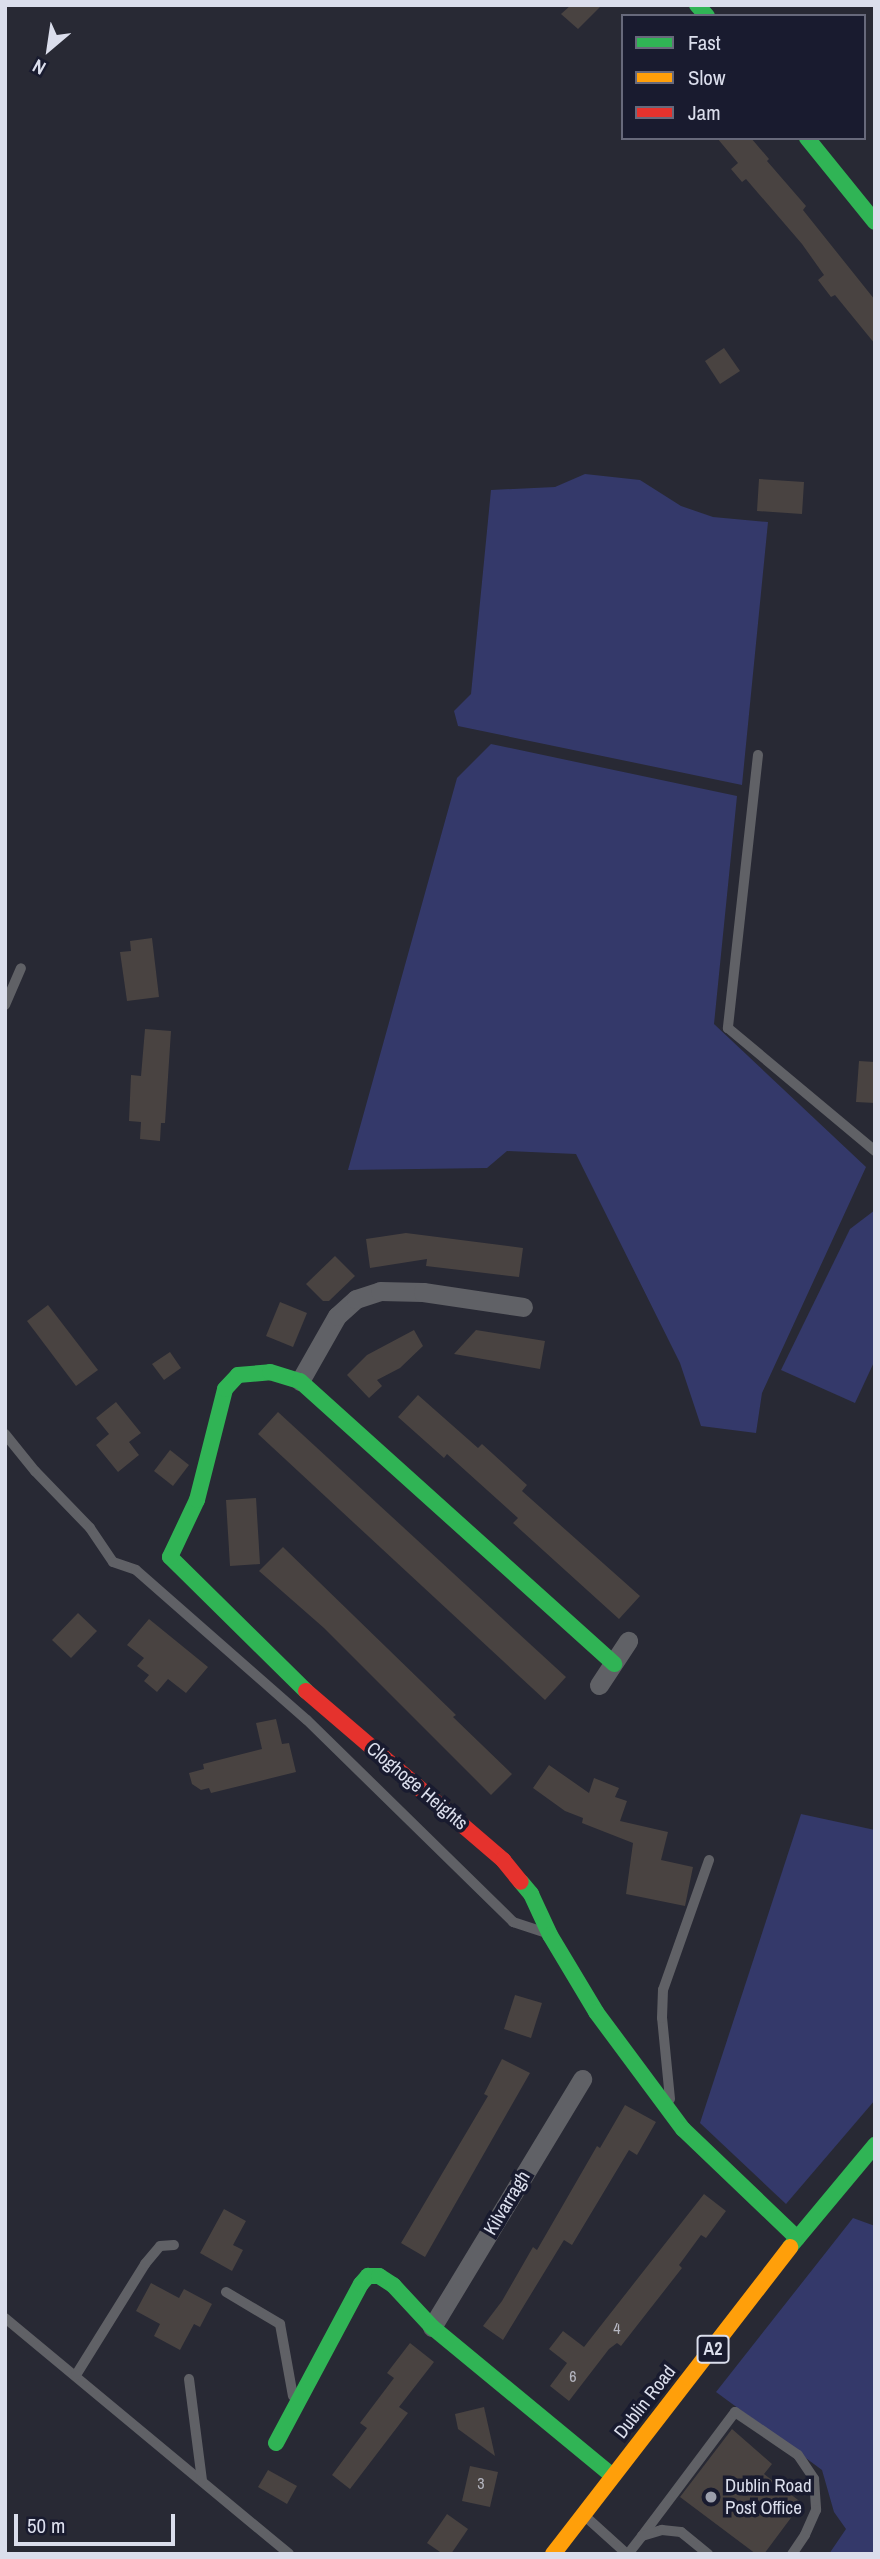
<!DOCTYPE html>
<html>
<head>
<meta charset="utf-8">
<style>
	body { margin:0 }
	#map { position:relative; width:880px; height:2559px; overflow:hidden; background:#282934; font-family:"Archivo Narrow",sans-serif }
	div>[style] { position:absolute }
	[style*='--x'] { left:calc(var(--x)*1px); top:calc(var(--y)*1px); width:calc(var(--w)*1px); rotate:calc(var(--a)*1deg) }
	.green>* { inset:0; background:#34396a }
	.building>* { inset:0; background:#494341 }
	.lane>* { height:10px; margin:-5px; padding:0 5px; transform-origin:5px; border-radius:5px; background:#606166 }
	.street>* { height:19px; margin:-9.5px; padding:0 9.5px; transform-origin:9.5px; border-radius:9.5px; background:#606166 }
	.fast>* { height:16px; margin:-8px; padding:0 8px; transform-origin:8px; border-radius:8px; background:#30b455 }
	.slow>* { height:16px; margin:-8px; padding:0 8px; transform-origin:8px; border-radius:8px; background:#ff9f0a }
	.jam>* { height:16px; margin:-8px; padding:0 8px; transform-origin:8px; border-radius:8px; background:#e5322d }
	.dots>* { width:19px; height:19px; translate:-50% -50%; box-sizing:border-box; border:4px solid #191b2f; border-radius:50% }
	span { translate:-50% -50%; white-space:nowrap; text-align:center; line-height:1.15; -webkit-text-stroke:7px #191b2f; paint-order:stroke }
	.number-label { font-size:16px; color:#b6b7c1 }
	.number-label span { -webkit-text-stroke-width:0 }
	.shield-label span { padding:2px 5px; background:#191b2f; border:2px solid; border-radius:5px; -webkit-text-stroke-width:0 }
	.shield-label { font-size:18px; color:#dbdeec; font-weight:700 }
	.street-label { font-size:19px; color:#dbdeec }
	.poi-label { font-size:19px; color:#dbdeec }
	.left { translate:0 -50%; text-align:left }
	.frame { position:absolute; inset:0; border:7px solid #dbdeec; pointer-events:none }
	.legend { position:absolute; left:621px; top:14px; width:245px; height:126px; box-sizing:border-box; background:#191b2f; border:2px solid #67697b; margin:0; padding:9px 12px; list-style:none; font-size:21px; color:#dbdeec }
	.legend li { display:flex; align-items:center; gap:14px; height:35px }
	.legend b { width:35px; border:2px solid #67697b }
	.north { position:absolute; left:14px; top:14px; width:70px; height:70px; -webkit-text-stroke:5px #191b2f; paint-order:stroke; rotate:209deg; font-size:19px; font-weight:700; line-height:28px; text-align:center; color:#dbdeec }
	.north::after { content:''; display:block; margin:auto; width:24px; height:32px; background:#dbdeec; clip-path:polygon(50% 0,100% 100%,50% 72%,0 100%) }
	.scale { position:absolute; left:14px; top:2514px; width:161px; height:32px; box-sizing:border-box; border:4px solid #dbdeec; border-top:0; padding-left:9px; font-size:21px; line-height:24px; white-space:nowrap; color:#dbdeec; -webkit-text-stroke:5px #191b2f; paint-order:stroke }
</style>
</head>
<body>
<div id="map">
	<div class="green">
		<i style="clip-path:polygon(585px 474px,640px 480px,681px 506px,713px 517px,768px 522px,742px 785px,458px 726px,454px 711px,471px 694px,491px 490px,555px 487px)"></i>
		<i style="clip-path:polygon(491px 744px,737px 796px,714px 1024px,866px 1167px,762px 1393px,756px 1433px,701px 1426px,680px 1363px,576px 1154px,507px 1151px,487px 1168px,348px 1170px,457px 778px)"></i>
		<i style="clip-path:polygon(875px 1210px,875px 1360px,855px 1403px,781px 1370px,850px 1229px)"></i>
		<i style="clip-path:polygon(801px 1814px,875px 1830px,875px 2100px,786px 2204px,700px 2123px)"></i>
		<i style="clip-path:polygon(853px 2218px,875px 2226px,875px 2554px,829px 2554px,846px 2529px,834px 2512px,822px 2470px,716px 2392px)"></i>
	</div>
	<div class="building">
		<i style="clip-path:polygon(571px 5px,602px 5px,578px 29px,561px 14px)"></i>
		<i style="clip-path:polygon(717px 138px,751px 138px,769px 159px,767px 161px,806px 206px,803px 210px,875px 300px,875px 344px,835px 295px,831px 297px,818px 280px,824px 275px,802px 244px,746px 179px,742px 182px,731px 169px,738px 163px)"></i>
		<i style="clip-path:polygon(724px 348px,740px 371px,720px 384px,705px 361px)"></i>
		<i style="clip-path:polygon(759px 479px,804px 482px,802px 514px,757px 511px)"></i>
		<i style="clip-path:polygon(152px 938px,159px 997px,127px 1001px,120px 952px,131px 951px,130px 941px)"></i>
		<i style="clip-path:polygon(145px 1029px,171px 1031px,165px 1123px,161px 1123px,160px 1141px,140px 1139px,141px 1122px,129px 1121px,131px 1075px,141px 1076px)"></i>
		<i style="clip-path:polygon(859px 1061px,875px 1062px,875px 1103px,856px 1102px)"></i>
		<i style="clip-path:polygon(406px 1233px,523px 1248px,519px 1277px,426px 1266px,427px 1259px,370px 1268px,366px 1239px)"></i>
		<i style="clip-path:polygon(335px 1256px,355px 1276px,329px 1301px,323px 1301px,306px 1284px)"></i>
		<i style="clip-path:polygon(280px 1302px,307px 1313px,293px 1347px,266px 1336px)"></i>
		<i style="clip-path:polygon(48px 1305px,98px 1370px,76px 1386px,27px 1321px)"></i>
		<i style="clip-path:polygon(414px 1330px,423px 1346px,400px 1368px,377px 1380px,382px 1386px,369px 1398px,347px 1375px,367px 1355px)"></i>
		<i style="clip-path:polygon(476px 1330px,545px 1341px,540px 1369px,454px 1354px)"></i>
		<i style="clip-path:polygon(170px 1352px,181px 1368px,164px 1380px,152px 1364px)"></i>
		<i style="clip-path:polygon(418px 1395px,478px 1448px,482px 1444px,527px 1485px,522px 1491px,640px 1596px,619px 1619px,513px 1523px,518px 1518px,447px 1454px,444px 1458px,398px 1417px)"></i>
		<i style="clip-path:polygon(116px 1402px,141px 1433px,129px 1442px,139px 1455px,118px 1472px,96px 1445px,109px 1434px,96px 1418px)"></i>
		<i style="clip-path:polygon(278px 1412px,566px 1677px,545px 1700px,258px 1434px)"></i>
		<i style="clip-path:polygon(170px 1450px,189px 1465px,173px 1486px,154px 1471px)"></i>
		<i style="clip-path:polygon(256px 1498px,260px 1564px,230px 1566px,226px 1500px)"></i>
		<i style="clip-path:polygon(283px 1547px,456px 1715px,453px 1717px,512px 1774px,491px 1795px,324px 1628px,259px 1571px)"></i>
		<i style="clip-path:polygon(78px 1613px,97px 1631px,71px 1658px,52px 1640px)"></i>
		<i style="clip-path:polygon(149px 1619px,208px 1667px,186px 1693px,168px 1679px,157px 1692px,144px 1681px,149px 1675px,137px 1666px,144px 1658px,127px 1645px)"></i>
		<i style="clip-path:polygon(276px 1719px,282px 1744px,289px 1743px,296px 1772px,211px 1793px,209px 1788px,201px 1790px,192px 1784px,189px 1773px,204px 1769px,203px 1764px,262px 1749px,256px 1723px)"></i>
		<i style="clip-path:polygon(549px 1765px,589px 1793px,594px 1778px,619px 1788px,615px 1797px,627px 1801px,620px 1821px,668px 1832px,661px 1860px,693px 1867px,685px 1906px,626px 1894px,633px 1843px,582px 1823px,583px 1818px,565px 1811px,533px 1788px)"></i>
		<i style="clip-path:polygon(515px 1995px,542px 2003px,531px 2038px,504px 2029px)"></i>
		<i style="clip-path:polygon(502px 2059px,530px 2073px,425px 2257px,401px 2243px,488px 2096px,484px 2094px)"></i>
		<i style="clip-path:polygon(625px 2105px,656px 2122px,637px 2155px,629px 2150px,572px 2245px,564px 2240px,503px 2340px,483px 2326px,502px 2301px,533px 2247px,537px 2250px,597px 2146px,600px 2148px)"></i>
		<i style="clip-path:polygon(704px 2194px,726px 2211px,706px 2238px,701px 2235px,679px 2265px,682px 2268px,621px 2346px,617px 2343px,609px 2349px,569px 2401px,550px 2386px,567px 2363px,549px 2349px,563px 2331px,584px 2347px)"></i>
		<i style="clip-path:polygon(224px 2209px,246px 2221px,233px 2245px,243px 2250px,232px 2271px,200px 2253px)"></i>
		<i style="clip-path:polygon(151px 2283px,179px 2298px,184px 2289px,212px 2304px,200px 2327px,194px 2324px,180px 2350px,154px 2336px,160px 2324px,136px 2311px)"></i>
		<i style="clip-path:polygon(410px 2343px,434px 2362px,399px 2407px,408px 2413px,350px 2489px,332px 2475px,367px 2428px,360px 2423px,394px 2378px,387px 2373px)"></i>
		<i style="clip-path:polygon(484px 2407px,495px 2456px,458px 2429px,455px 2414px)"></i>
		<i style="clip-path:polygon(732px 2429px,772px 2464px,764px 2474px,802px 2503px,764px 2554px,756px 2554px,680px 2497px)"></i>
		<i style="clip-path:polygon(470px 2466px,498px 2472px,490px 2507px,462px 2501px)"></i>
		<i style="clip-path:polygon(268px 2470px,297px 2486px,287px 2504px,258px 2487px)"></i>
		<i style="clip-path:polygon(447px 2514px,468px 2529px,451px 2554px,443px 2554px,427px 2543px)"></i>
	</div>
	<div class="lane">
		<i style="--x:758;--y:755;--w:275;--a:96.3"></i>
		<i style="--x:728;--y:1028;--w:192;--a:39.9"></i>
		<i style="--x:5;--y:1005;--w:40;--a:-66.6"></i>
		<i style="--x:5;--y:1434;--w:48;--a:51"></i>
		<i style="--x:35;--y:1471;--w:79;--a:46"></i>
		<i style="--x:90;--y:1528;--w:41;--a:55.9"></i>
		<i style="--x:113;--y:1562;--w:24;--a:19"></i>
		<i style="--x:136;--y:1570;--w:227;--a:41.3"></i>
		<i style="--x:307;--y:1720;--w:289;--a:44.4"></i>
		<i style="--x:513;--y:1922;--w:32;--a:18"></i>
		<i style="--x:670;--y:2099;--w:81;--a:-95.6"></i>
		<i style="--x:662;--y:2018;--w:28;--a:-88"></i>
		<i style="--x:663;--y:1990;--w:138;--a:-70.5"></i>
		<i style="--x:226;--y:2292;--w:63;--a:30.7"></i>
		<i style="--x:280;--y:2324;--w:73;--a:79.8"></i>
		<i style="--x:5;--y:2318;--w:369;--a:39.7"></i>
		<i style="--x:76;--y:2375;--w:131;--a:-58.1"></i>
		<i style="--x:145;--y:2264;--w:23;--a:-50"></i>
		<i style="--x:160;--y:2246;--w:14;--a:-4"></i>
		<i style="--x:189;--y:2379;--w:103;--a:82.7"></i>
		<i style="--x:586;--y:2517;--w:55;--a:42.1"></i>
		<i style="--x:642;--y:2536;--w:155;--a:-53.1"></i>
		<i style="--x:735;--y:2412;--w:76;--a:34.3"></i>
		<i style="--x:798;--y:2455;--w:29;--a:56"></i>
		<i style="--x:814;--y:2479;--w:31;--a:86"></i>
		<i style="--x:816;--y:2510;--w:27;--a:114"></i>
		<i style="--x:805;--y:2535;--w:23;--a:124"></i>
		<i style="--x:628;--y:2554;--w:23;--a:-52"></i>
		<i style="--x:642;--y:2536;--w:21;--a:-17"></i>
		<i style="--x:662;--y:2530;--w:19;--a:6"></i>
		<i style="--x:681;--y:2532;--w:35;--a:39"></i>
	</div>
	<div class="street">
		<i style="--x:300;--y:1381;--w:75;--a:-60.4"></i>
		<i style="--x:337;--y:1316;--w:25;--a:-42"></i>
		<i style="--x:356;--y:1299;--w:25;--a:-18"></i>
		<i style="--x:380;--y:1291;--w:43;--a:1.3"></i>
		<i style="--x:423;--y:1292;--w:101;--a:8.5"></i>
		<i style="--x:599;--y:1685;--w:53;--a:-56.6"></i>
		<i style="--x:432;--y:2327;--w:290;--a:-58.8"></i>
	</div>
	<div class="fast">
		<i style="--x:697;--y:5;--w:15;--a:48"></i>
		<i style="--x:807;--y:138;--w:108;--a:51"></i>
		<i style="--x:306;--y:1691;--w:191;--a:-135.4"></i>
		<i style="--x:170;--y:1557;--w:63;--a:-64.7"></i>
		<i style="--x:197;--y:1500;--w:114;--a:-75.8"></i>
		<i style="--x:225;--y:1389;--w:19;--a:-47"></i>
		<i style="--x:238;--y:1375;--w:32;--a:-5"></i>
		<i style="--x:270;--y:1372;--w:31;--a:17"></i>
		<i style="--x:300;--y:1381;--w:423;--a:42"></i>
		<i style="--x:521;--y:1882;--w:16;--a:50"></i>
		<i style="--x:531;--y:1894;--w:45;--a:65.1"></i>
		<i style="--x:550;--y:1935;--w:90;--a:59.1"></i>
		<i style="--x:596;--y:2012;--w:146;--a:53.4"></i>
		<i style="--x:683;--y:2129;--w:158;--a:43.7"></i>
		<i style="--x:790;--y:2247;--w:133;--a:-50.2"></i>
		<i style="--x:276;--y:2443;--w:180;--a:-61.9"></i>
		<i style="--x:361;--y:2284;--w:11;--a:-49"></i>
		<i style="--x:368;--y:2276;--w:11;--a:0"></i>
		<i style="--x:379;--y:2276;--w:17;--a:33"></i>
		<i style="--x:393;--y:2285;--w:57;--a:47.1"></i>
		<i style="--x:432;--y:2327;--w:234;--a:39.5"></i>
	</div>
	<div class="slow">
		<i style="--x:553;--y:2554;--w:388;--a:-52.3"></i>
	</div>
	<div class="jam">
		<i style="--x:306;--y:1691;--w:260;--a:40.6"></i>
		<i style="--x:503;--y:1860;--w:28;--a:51"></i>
	</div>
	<div class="dots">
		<i style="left:711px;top:2497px;background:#9c9fac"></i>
	</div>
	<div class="number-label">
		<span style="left:617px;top:2328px">4</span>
		<span style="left:573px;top:2376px">6</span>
		<span style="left:481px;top:2483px">3</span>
	</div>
	<div class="shield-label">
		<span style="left:713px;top:2349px">A2</span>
	</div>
	<div class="street-label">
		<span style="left:417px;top:1786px;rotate:40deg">Cloghoge Heights</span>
		<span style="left:507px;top:2203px;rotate:-59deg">Kilvarragh</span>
		<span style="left:645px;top:2402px;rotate:-52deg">Dublin Road</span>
	</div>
	<div class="poi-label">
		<span class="left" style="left:725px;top:2497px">Dublin Road<br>Post Office</span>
	</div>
	<div class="frame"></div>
	<ul class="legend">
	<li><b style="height:9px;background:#30b455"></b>Fast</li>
	<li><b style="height:9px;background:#ff9f0a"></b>Slow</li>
	<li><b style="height:9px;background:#e5322d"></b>Jam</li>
	</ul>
	<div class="north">N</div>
	<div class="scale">50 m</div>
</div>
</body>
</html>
